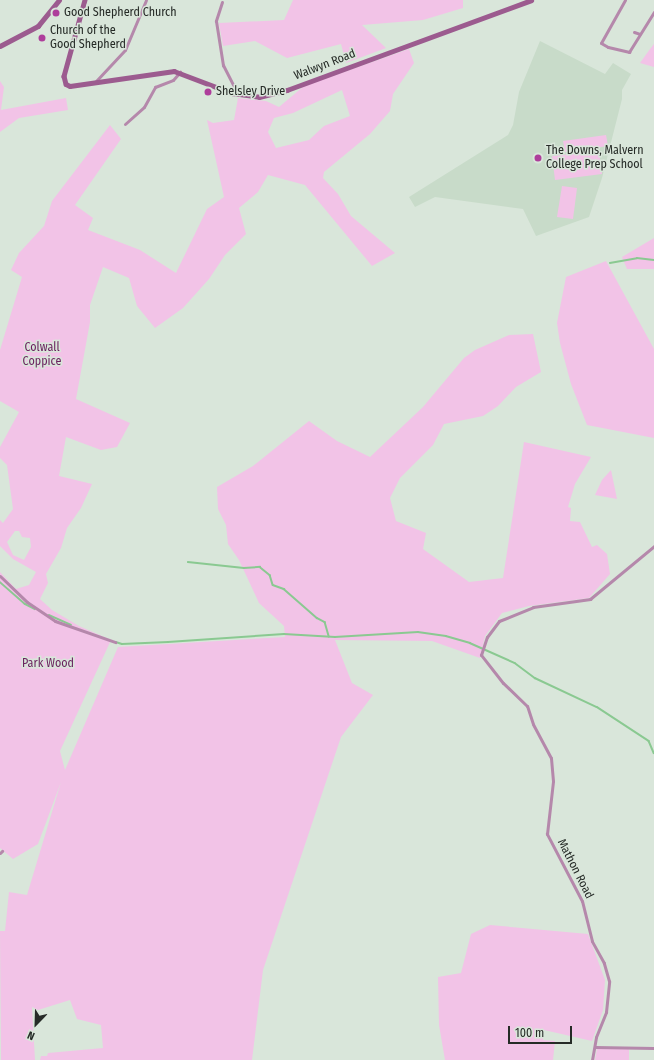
<!DOCTYPE html>
<html>
<head>
<meta charset="utf-8">
<style>
	body { margin:0 }
	#map { position:relative; width:654px; height:1060px; overflow:hidden; background:#d9e6da; font-family:"Fira Sans Condensed",sans-serif }
	div>[style] { position:absolute }
	[style*='--x'] { left:calc(var(--x)*1px); top:calc(var(--y)*1px); width:calc(var(--w)*1px); rotate:calc(var(--a)*1deg) }
	.built>* { inset:0; background:#c8dbc9 }
	.green>* { inset:0; background:#f2c3e7 }
	.stream>* { height:1.5px; margin:-0.75px; padding:0 0.75px; transform-origin:0.75px; border-radius:0.75px; background:#8ac991 }
	.street>* { height:3px; margin:-1.5px; padding:0 1.5px; transform-origin:1.5px; border-radius:1.5px; background:#b588ab }
	.secondary>* { height:4.5px; margin:-2.25px; padding:0 2.25px; transform-origin:2.25px; border-radius:2.25px; background:#9c5b8f }
	.dots>* { width:11px; height:11px; translate:-50% -50%; box-sizing:border-box; border:2px solid #d9e6da; border-radius:50% }
	span { translate:-50% -50%; white-space:nowrap; text-align:center; line-height:1.15; -webkit-text-stroke:3px #d9e6da; paint-order:stroke }
	.poi-label { font-size:12px; color:#262b27 }
	.left { translate:0 -50%; text-align:left }
	.street-label { font-size:12px; color:#262b27 }
	.park-label { font-size:12px; color:#6a1f5e }
	.north { position:absolute; left:16px; top:1004px; width:40px; height:40px; -webkit-text-stroke:3px #d9e6da; paint-order:stroke; rotate:203deg; font-size:11px; font-weight:700; line-height:16px; text-align:center; color:#262b27 }
	.north::after { content:''; display:block; margin:auto; width:14px; height:18px; background:#262b27; clip-path:polygon(50% 0,100% 100%,50% 72%,0 100%) }
	.scale { position:absolute; left:508px; top:1026px; width:64px; height:18px; box-sizing:border-box; border:2px solid #262b27; border-top:0; padding-left:5px; font-size:12px; line-height:14px; white-space:nowrap; color:#262b27; -webkit-text-stroke:3px #d9e6da; paint-order:stroke }
</style>
</head>
<body>
<div id="map">
	<div class="built">
		<i style="clip-path:polygon(540px 41px,605px 74px,613px 63px,631px 74px,622px 90px,622px 99px,602px 178px,589px 217px,536px 236px,523px 209px,435px 197px,415px 207px,409px 197px,508px 135px,513px 125px,519px 92px)"></i>
	</div>
	<div class="green">
		<i style="clip-path:polygon(293px 0,463px 0,463px 8px,423px 20px,362px 25px,386px 48px,346px 63px,341px 44px,287px 58px,255px 41px,223px 46px,219px 23px,284px 20px)"></i>
		<i style="clip-path:polygon(654px 44px,654px 67px,640px 63px,650px 49px)"></i>
		<i style="clip-path:polygon(evenodd,409px 49px,414px 63px,393px 94px,390px 111px,370px 134px,324px 172px,323px 178px,338px 194px,351px 216px,395px 253px,372px 266px,305px 185px,268px 175px,258px 192px,239px 208px,246px 234px,225px 255px,209px 279px,183px 308px,155px 328px,137px 306px,129px 278px,103px 267px,90px 305px,90px 322px,76px 399px,130px 423px,117px 447px,101px 450px,66px 437px,59px 476px,92px 484px,81px 508px,67px 528px,61px 548px,46px 574px,48px 583px,40px 599px,52px 610px,79px 626px,111px 640px,60px 751px,65px 770px,118px 647px,285px 637px,284px 626px,259px 603px,239px 560px,228px 544px,226px 525px,218px 509px,217px 487px,253px 466px,309px 421px,337px 441px,370px 457px,423px 407px,464px 358px,475px 350px,509px 335px,533px 334px,541px 372px,516px 387px,498px 406px,483px 416px,444px 424px,433px 445px,400px 478px,390px 498px,396px 521px,426px 533px,423px 549px,469px 582px,503px 578px,524px 442px,591px 457px,575px 484px,568px 507px,571px 508px,570px 521px,580px 522px,592px 547px,597px 545px,607px 554px,610px 574px,589px 598px,529px 606px,502px 613px,485px 636px,480px 658px,432px 641px,335px 640px,352px 683px,373px 695px,341px 737px,263px 970px,252px 1060px,40px 1060px,41px 1056px,47px 1056px,48px 1053px,103px 1048px,101px 1025px,77px 1019px,70px 1000px,38px 1010px,32px 1007px,35px 1060px,1px 1060px,0 931px,5px 931px,9px 892px,27px 895px,61px 782px,38px 844px,13px 859px,0 848px,0 572px,16px 589px,29px 585px,36px 572px,13px 559px,0 546px,0 520px,3px 523px,13px 509px,7px 465px,0 458px,0 447px,19px 412px,0 401px,0 350px,22px 277px,11px 270px,19px 253px,44px 226px,52px 201px,110px 125px,121px 139px,75px 205px,93px 218px,88px 230px,140px 250px,176px 273px,207px 209px,224px 197px,207px 120px,213px 123px,234px 120px,238px 98px,266px 101px,279px 107px,304px 86px,409px 49px,342px 90px,350px 116px,324px 126px,309px 140px,276px 148px,268px 132px,274px 118px,293px 113px,342px 90px,409px 49px,15px 531px,19px 531px,22px 537px,30px 538px,31px 547px,24px 560px,13px 555px,7px 542px,15px 531px)"></i>
		<i style="clip-path:polygon(0 81px,4px 87px,1px 110px,66px 98px,68px 110px,19px 118px,0 132px)"></i>
		<i style="clip-path:polygon(606px 135px,608px 146px,565px 152px,563px 141px)"></i>
		<i style="clip-path:polygon(599px 151px,602px 174px,555px 180px,552px 156px)"></i>
		<i style="clip-path:polygon(562px 186px,577px 188px,573px 219px,557px 217px)"></i>
		<i style="clip-path:polygon(654px 238px,654px 269px,627px 269px,622px 257px)"></i>
		<i style="clip-path:polygon(606px 261px,654px 349px,654px 438px,587px 425px,571px 384px,560px 343px,557px 323px,566px 277px)"></i>
		<i style="clip-path:polygon(611px 470px,617px 499px,595px 495px,602px 480px)"></i>
		<i style="clip-path:polygon(490px 925px,588px 934px,605px 980px,603px 1010px,592px 1041px,544px 1030px,543px 1040px,555px 1041px,553px 1060px,445px 1060px,439px 1025px,438px 977px,461px 973px,471px 934px)"></i>
		<i style="clip-path:polygon(597px 1049px,629px 1049px,629px 1060px,595px 1060px)"></i>
	</div>
	<div class="stream">
		<i style="--x:610;--y:263;--w:27;--a:-10"></i>
		<i style="--x:637;--y:258;--w:17;--a:7"></i>
		<i style="--x:188;--y:562;--w:56;--a:6.1"></i>
		<i style="--x:244;--y:568;--w:16;--a:-4"></i>
		<i style="--x:260;--y:567;--w:13;--a:39"></i>
		<i style="--x:270;--y:575;--w:10;--a:73"></i>
		<i style="--x:273;--y:585;--w:12;--a:20"></i>
		<i style="--x:284;--y:589;--w:44;--a:41.3"></i>
		<i style="--x:317;--y:618;--w:9;--a:27"></i>
		<i style="--x:325;--y:622;--w:15;--a:74"></i>
		<i style="--x:0;--y:582;--w:33;--a:41"></i>
		<i style="--x:25;--y:604;--w:11;--a:27"></i>
		<i style="--x:49;--y:615;--w:24;--a:24"></i>
		<i style="--x:116;--y:642;--w:6;--a:18"></i>
		<i style="--x:122;--y:644;--w:46;--a:-2.5"></i>
		<i style="--x:168;--y:642;--w:116;--a:-3.9"></i>
		<i style="--x:284;--y:634;--w:51;--a:3.4"></i>
		<i style="--x:335;--y:637;--w:83;--a:-3.4"></i>
		<i style="--x:418;--y:632;--w:28;--a:8"></i>
		<i style="--x:446;--y:636;--w:25;--a:16"></i>
		<i style="--x:470;--y:643;--w:49;--a:24"></i>
		<i style="--x:515;--y:663;--w:25;--a:37"></i>
		<i style="--x:535;--y:678;--w:68;--a:25.1"></i>
		<i style="--x:597;--y:707;--w:62;--a:33.2"></i>
		<i style="--x:649;--y:741;--w:13;--a:67"></i>
	</div>
	<div class="street">
		<i style="--x:625;--y:0;--w:49;--a:119.2"></i>
		<i style="--x:601;--y:43;--w:8;--a:30"></i>
		<i style="--x:608;--y:47;--w:22;--a:13"></i>
		<i style="--x:629;--y:52;--w:47;--a:-58"></i>
		<i style="--x:222;--y:2;--w:20;--a:108"></i>
		<i style="--x:216;--y:21;--w:45;--a:81"></i>
		<i style="--x:223;--y:65;--w:31;--a:63"></i>
		<i style="--x:634;--y:32;--w:6;--a:18"></i>
		<i style="--x:96;--y:81;--w:42;--a:-46.9"></i>
		<i style="--x:125;--y:50;--w:54;--a:-67.2"></i>
		<i style="--x:125;--y:124;--w:25;--a:-42"></i>
		<i style="--x:144;--y:107;--w:23;--a:-61"></i>
		<i style="--x:155;--y:87;--w:19;--a:-21"></i>
		<i style="--x:173;--y:80;--w:11;--a:-49"></i>
		<i style="--x:0;--y:576;--w:37;--a:44"></i>
		<i style="--x:27;--y:602;--w:34;--a:34"></i>
		<i style="--x:55;--y:621;--w:64;--a:19.3"></i>
		<i style="--x:0;--y:853;--w:3;--a:-45"></i>
		<i style="--x:595;--y:1047;--w:59;--a:1"></i>
		<i style="--x:592;--y:1060;--w:23;--a:-80"></i>
		<i style="--x:596;--y:1037;--w:27;--a:-68"></i>
		<i style="--x:606;--y:1012;--w:31;--a:-84"></i>
		<i style="--x:609;--y:981;--w:19;--a:-106"></i>
		<i style="--x:604;--y:963;--w:25;--a:-119"></i>
		<i style="--x:592;--y:941;--w:41;--a:-104"></i>
		<i style="--x:582;--y:901;--w:76;--a:-117.6"></i>
		<i style="--x:547;--y:834;--w:53;--a:-83.5"></i>
		<i style="--x:553;--y:781;--w:23;--a:-95"></i>
		<i style="--x:551;--y:758;--w:38;--a:-118"></i>
		<i style="--x:533;--y:724;--w:19;--a:-108"></i>
		<i style="--x:527;--y:706;--w:33;--a:-136"></i>
		<i style="--x:503;--y:683;--w:36;--a:-128"></i>
		<i style="--x:481;--y:655;--w:19;--a:-72"></i>
		<i style="--x:487;--y:637;--w:20;--a:-53"></i>
		<i style="--x:499;--y:621;--w:37;--a:-22"></i>
		<i style="--x:533;--y:607;--w:58;--a:-8"></i>
		<i style="--x:590;--y:599;--w:83;--a:-39.6"></i>
	</div>
	<div class="secondary">
		<i style="--x:85;--y:0;--w:79;--a:105.4"></i>
		<i style="--x:64;--y:76;--w:8;--a:76"></i>
		<i style="--x:66;--y:84;--w:4;--a:27"></i>
		<i style="--x:70;--y:86;--w:105;--a:-8.2"></i>
		<i style="--x:174;--y:71;--w:62;--a:20.8"></i>
		<i style="--x:232;--y:93;--w:27;--a:8"></i>
		<i style="--x:259;--y:97;--w:29;--a:-14"></i>
		<i style="--x:287;--y:90;--w:260;--a:-20.2"></i>
		<i style="--x:0;--y:46;--w:43;--a:-27.8"></i>
		<i style="--x:38;--y:26;--w:33;--a:-51"></i>
	</div>
	<div class="dots">
		<i style="left:56px;top:13px;background:#ae3e9b"></i>
		<i style="left:42px;top:38px;background:#ae3e9b"></i>
		<i style="left:208px;top:92px;background:#ae3e9b"></i>
		<i style="left:538px;top:158px;background:#ae3e9b"></i>
	</div>
	<div class="poi-label">
		<span class="left" style="left:64px;top:13px">Good Shepherd Church</span>
		<span class="left" style="left:50px;top:38px">Church of the<br>Good Shepherd</span>
		<span class="left" style="left:216px;top:92px">Shelsley Drive</span>
		<span class="left" style="left:546px;top:158px">The Downs, Malvern<br>College Prep School</span>
	</div>
	<div class="street-label">
		<span style="left:325px;top:65px;rotate:-21deg">Walwyn Road</span>
		<span style="left:575px;top:869px;rotate:63deg">Mathon Road</span>
	</div>
	<div class="park-label">
		<span style="left:42px;top:355px">Colwall<br>Coppice</span>
		<span style="left:48px;top:664px">Park Wood</span>
	</div>
	<div class="north">N</div>
	<div class="scale">100 m</div>
</div>
</body>
</html>
